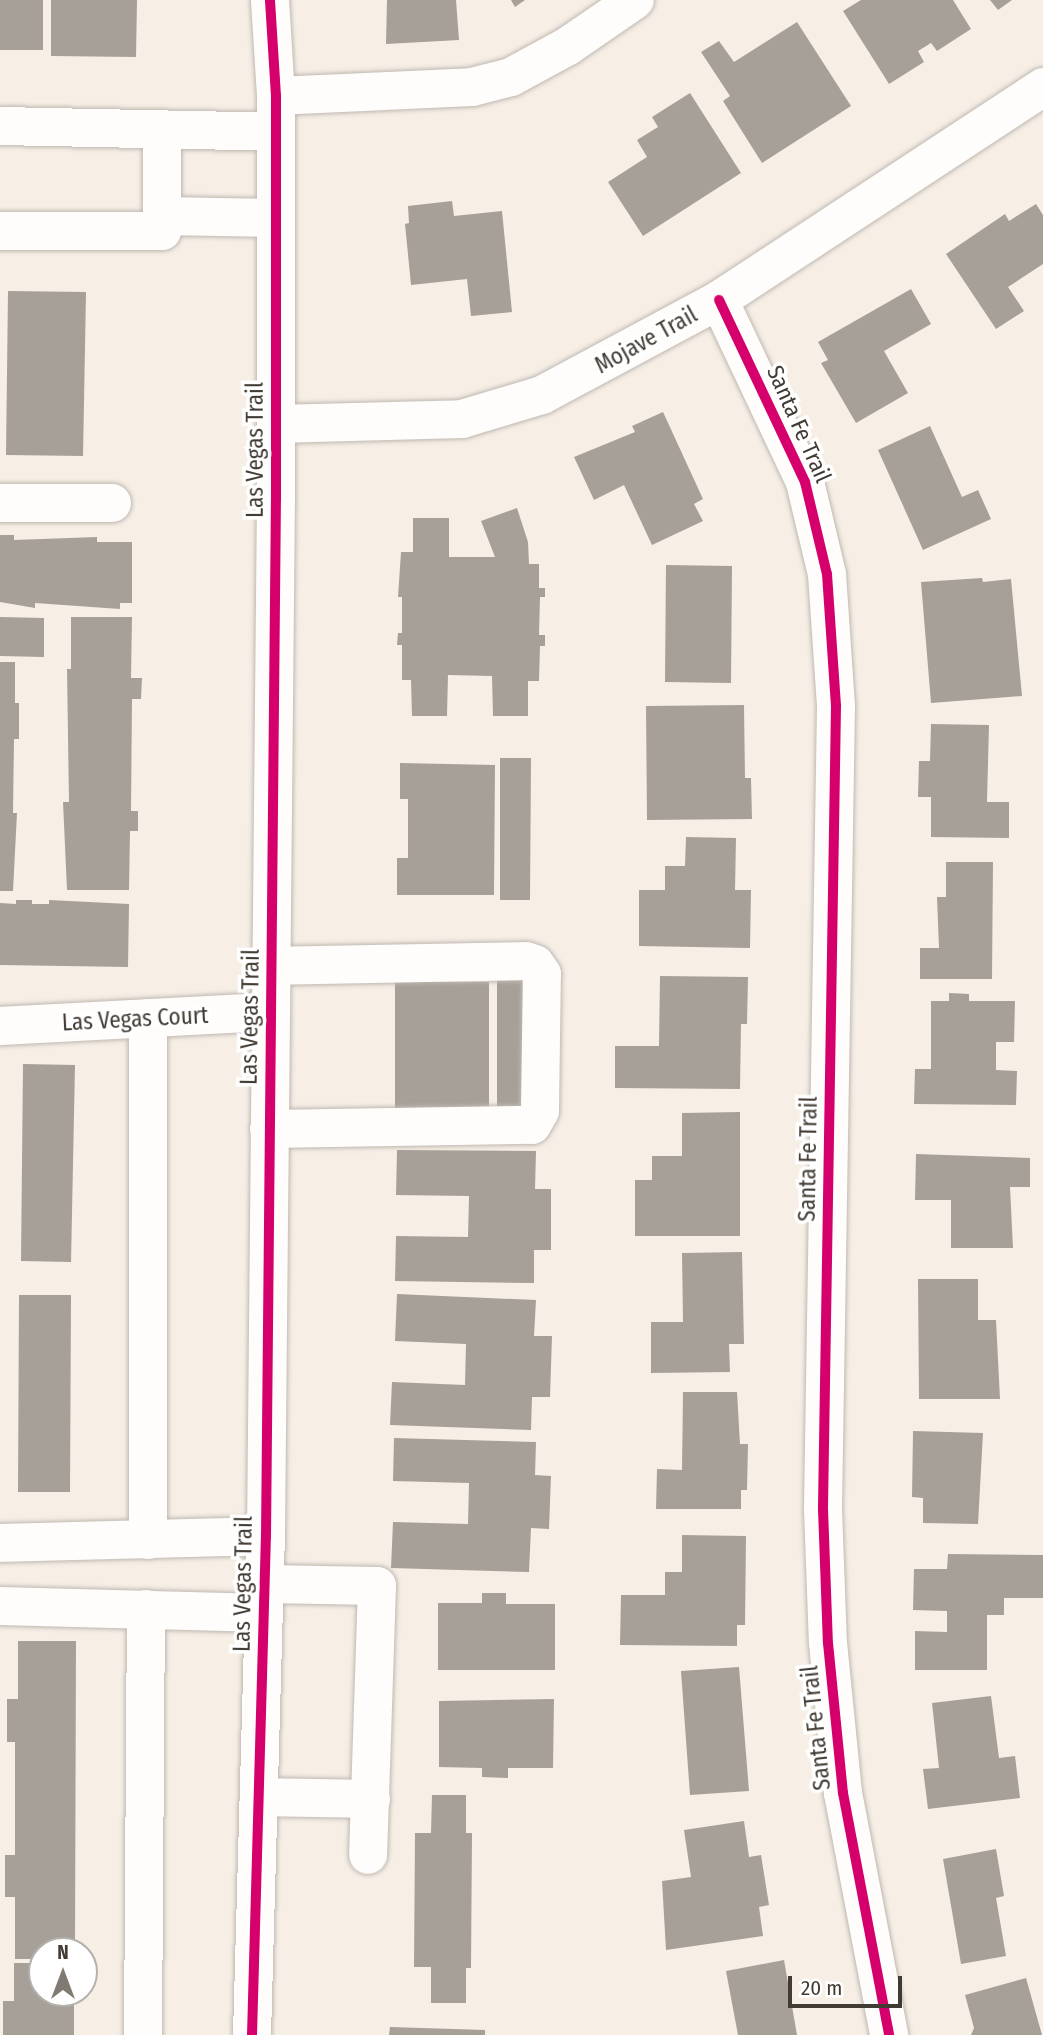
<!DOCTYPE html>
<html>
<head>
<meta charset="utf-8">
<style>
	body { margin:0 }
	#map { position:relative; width:1043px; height:2035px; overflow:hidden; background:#f7efe6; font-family:"Fira Sans Condensed",sans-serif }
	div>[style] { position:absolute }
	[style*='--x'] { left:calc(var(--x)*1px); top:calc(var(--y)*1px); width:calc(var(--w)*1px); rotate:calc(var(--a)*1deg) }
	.building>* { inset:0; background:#a6a098 }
	.roads { filter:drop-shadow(0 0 2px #bfb8b1) drop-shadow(0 0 2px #bfb8b1) }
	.minor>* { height:38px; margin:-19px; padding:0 19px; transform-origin:19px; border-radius:19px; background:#fefdfb }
	.major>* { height:38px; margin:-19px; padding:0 19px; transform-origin:19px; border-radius:19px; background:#fefdfb }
	.cycleway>* { height:10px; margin:-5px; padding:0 5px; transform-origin:5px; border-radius:5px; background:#d6006c }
	span { translate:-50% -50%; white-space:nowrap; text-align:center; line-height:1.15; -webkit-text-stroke:7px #fff; paint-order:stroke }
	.street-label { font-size:23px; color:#423b33 }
	.north { position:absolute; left:28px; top:1937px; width:70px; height:70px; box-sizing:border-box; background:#fff; border:2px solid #b3b1ad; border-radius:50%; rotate:0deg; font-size:19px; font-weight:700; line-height:28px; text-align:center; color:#423b33 }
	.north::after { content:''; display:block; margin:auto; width:24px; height:32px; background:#817a72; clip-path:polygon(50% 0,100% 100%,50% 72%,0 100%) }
	.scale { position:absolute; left:788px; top:1976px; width:114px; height:32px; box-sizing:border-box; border:4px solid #423b33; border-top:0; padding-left:9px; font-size:21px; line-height:24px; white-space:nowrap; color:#423b33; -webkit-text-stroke:5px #fff; paint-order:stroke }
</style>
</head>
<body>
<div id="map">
	<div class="building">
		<i style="clip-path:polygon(0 0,43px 0,43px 50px,0 50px)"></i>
		<i style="clip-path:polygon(51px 0,137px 0,136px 57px,51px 56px)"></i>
		<i style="clip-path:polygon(387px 0,456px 0,459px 40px,386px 44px)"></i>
		<i style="clip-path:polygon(511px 0,525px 0,515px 7px)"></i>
		<i style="clip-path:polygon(861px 0,953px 0,971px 29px,937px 51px,931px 43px,918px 51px,924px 62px,889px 84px,843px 11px)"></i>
		<i style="clip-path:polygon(990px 0,1012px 0,998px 10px)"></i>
		<i style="clip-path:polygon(797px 22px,851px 106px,762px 163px,723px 101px,730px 96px,701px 52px,719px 41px,734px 62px)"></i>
		<i style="clip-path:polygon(690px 93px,741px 173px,643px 236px,608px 182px,647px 157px,637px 140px,658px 127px,652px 117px)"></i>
		<i style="clip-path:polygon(452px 201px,454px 216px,502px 211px,512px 312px,471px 316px,467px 279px,411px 285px,405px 224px,409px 223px,408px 206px)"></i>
		<i style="clip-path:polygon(1036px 204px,1043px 215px,1043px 264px,1008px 287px,1024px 311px,996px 329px,946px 254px,1005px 214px,1009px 221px)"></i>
		<i style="clip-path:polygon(911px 289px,931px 324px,884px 351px,908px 393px,856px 423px,821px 363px,828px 360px,818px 342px)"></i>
		<i style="clip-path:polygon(8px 291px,86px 292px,83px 456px,6px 455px)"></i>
		<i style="clip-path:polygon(663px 412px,703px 499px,694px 504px,703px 521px,652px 545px,624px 485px,594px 500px,574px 457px,635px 432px,632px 426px)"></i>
		<i style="clip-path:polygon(930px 426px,962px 497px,978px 490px,991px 519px,923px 550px,878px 450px)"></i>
		<i style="clip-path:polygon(517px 508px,528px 542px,529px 564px,539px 564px,539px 588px,545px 588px,545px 597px,540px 597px,539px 635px,545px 635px,545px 646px,540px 646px,539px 681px,528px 681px,528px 716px,493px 716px,492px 676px,448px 675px,447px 716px,412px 716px,411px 680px,402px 680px,402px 645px,397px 645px,398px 633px,402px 633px,402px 597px,398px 597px,401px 552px,413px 552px,413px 518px,449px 518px,449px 557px,495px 557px,481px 521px)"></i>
		<i style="clip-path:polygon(0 535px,14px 535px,14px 540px,97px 537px,97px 542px,132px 542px,132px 603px,120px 603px,120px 609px,35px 603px,35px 608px,0 602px)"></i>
		<i style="clip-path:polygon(666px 565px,732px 566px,731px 683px,665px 682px)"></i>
		<i style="clip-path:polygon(982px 578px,983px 582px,1011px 579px,1022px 696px,931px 703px,921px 582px)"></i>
		<i style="clip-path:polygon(0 617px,44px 618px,44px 657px,0 656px)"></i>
		<i style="clip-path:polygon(71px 617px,132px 617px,131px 678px,142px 678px,141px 699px,132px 699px,131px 811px,138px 811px,138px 831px,130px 831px,129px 890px,67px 890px,63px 802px,69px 802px,67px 669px,71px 669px)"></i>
		<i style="clip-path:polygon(0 662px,15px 662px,15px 703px,19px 703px,19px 739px,14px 739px,13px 813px,17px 813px,13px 891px,0 891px)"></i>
		<i style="clip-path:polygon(744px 705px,745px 778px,751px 778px,752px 819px,647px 820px,646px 706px)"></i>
		<i style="clip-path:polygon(931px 724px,989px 725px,987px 802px,1009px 802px,1009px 838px,931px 837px,931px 797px,918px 797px,919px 761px,930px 761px)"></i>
		<i style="clip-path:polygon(500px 758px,531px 758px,530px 900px,500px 900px)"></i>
		<i style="clip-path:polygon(400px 763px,495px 765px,494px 895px,397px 895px,397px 858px,408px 858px,408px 799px,400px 799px)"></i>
		<i style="clip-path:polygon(686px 837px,736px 838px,735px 890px,751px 890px,750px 948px,639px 946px,639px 890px,665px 890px,665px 866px,685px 866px)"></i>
		<i style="clip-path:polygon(946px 862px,993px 862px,992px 979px,920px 979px,920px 948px,939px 948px,937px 897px,946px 897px)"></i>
		<i style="clip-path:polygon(16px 900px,32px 900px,32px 904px,49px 904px,49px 900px,129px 904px,128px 967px,0 965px,0 903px,16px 904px)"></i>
		<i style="clip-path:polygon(497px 972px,527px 972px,527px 1113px,497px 1113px)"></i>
		<i style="clip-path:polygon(660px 976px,748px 977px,747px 1024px,741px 1024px,740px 1089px,615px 1088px,615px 1046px,659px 1046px)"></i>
		<i style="clip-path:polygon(395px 982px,489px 982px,489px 1110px,395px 1110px)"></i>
		<i style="clip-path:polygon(949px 993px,969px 994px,969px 1001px,1015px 1001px,1014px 1042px,996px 1042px,996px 1070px,1017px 1071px,1016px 1105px,914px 1104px,915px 1069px,931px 1069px,931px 1001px,949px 1001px)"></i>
		<i style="clip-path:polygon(23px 1064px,75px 1065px,71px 1262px,21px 1261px)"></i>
		<i style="clip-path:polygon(740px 1112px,740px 1236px,635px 1236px,635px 1180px,652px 1180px,652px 1156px,682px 1156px,682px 1113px)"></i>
		<i style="clip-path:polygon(397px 1150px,536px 1151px,535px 1189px,551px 1189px,551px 1250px,534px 1250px,534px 1283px,395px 1281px,396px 1236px,468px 1237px,469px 1196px,396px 1195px)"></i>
		<i style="clip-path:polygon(916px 1154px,1030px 1158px,1030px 1187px,1010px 1187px,1013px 1248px,951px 1248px,951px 1200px,915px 1200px)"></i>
		<i style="clip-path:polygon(742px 1252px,744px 1344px,729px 1344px,730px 1372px,651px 1373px,651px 1322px,683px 1322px,682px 1253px)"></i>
		<i style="clip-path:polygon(918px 1279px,978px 1279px,978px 1320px,996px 1320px,1000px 1399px,919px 1399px)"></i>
		<i style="clip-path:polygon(397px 1294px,536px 1300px,534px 1336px,552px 1336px,550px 1397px,532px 1397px,531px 1430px,390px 1425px,392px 1382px,465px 1385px,466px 1344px,395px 1341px)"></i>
		<i style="clip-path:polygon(19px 1295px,71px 1295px,70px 1492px,18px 1492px)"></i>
		<i style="clip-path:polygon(683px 1392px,737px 1392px,740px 1444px,748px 1444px,747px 1490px,741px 1490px,741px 1509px,656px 1509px,657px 1469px,682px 1470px)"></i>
		<i style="clip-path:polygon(913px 1431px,983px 1433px,978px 1524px,923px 1523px,923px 1498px,912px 1497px)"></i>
		<i style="clip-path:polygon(394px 1438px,536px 1442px,535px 1475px,551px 1476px,549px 1529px,531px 1528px,529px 1572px,391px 1568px,393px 1522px,468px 1524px,469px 1483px,393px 1481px)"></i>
		<i style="clip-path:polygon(682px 1535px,746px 1536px,745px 1625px,737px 1625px,737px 1646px,620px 1645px,621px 1595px,665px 1595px,665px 1572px,682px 1572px)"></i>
		<i style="clip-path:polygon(948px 1554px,1043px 1555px,1043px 1598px,1004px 1598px,1004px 1615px,987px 1615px,987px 1670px,915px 1670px,915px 1631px,947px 1632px,947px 1611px,913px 1610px,914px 1569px,947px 1569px)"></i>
		<i style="clip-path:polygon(482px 1593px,506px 1593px,506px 1604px,555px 1604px,555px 1670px,438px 1670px,438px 1603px,482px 1603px)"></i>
		<i style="clip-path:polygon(18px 1641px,76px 1641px,75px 1951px,42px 1951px,42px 1959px,15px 1959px,15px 1897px,5px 1897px,5px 1855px,15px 1855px,15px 1742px,7px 1742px,7px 1699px,18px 1699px)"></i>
		<i style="clip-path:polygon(739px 1667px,749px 1791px,690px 1795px,681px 1671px)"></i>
		<i style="clip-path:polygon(991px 1696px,999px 1758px,1015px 1756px,1020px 1798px,928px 1809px,923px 1769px,939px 1768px,932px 1703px)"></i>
		<i style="clip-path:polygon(554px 1699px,553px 1768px,508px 1768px,508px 1778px,482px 1777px,482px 1768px,439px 1767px,439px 1701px)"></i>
		<i style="clip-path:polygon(432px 1795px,466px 1795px,466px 1833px,472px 1833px,471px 1968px,466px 1968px,466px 2003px,431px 2003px,431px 1967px,414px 1967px,415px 1833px,431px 1833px)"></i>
		<i style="clip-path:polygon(744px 1821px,749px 1857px,761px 1855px,769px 1905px,759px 1907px,763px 1936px,666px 1950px,662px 1881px,691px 1877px,684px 1830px)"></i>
		<i style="clip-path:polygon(996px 1849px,1004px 1896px,996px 1898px,1006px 1956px,961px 1964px,943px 1859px)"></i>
		<i style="clip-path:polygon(784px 1960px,797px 2035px,738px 2035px,726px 1971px)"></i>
		<i style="clip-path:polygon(14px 1963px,42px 1963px,42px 1993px,74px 1993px,74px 2035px,3px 2035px,3px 2001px,14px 2001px)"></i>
		<i style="clip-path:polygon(1026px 1978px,1042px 2035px,971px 2035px,974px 2028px,965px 1995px)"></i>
		<i style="clip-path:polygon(390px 2027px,485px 2030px,485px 2035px,389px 2035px)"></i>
	</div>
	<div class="roads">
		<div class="minor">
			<i style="--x:276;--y:96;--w:196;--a:-2.6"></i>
			<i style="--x:472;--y:87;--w:40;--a:-14.4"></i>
			<i style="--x:511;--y:77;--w:65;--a:-28.5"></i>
			<i style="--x:568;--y:46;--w:81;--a:-34.5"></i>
			<i style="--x:0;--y:126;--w:276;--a:1.2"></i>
			<i style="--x:162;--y:216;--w:114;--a:1"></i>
			<i style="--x:0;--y:231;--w:162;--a:0"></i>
			<i style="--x:162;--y:231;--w:102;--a:-90"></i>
			<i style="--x:719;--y:300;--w:201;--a:64.7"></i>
			<i style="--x:805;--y:482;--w:95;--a:76.6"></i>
			<i style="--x:827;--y:574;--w:132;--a:86.1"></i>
			<i style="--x:836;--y:706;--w:803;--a:90.93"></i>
			<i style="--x:823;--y:1509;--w:134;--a:87.9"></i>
			<i style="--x:828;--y:1643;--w:151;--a:84.3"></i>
			<i style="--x:843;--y:1793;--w:246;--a:79.2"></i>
			<i style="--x:276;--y:424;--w:186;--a:-1.5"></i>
			<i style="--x:462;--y:419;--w:84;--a:-16.7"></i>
			<i style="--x:542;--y:395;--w:201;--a:-28.2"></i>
			<i style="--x:719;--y:300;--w:388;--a:-33.3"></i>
			<i style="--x:0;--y:503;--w:112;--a:0"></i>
			<i style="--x:0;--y:1026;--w:271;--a:-3"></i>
			<i style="--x:269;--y:1129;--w:263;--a:-0.9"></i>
			<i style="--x:532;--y:1125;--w:16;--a:-60"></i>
			<i style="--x:540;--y:1111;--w:137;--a:-89.2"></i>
			<i style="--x:542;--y:974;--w:12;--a:-125"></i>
			<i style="--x:535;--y:964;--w:9;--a:-162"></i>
			<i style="--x:526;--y:961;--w:255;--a:178.9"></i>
			<i style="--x:148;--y:1540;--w:522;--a:-90"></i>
			<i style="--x:0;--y:1543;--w:266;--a:-1.5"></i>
			<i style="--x:265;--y:1584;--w:112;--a:1"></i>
			<i style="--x:377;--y:1586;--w:269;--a:91.9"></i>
			<i style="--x:0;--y:1606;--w:264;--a:1.5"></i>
			<i style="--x:259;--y:1797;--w:112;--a:1"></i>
			<i style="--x:143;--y:2035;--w:426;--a:-89.6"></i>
		</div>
		<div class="major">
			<i style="--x:252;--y:2035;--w:499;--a:-88.4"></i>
			<i style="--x:266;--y:1536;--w:1036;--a:-89.45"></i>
			<i style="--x:276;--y:500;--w:404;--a:-90"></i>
			<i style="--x:276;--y:96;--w:96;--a:-93.6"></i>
		</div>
	</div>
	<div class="cycleway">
		<i style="--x:719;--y:300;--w:201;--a:64.7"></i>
		<i style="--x:805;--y:482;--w:95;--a:76.6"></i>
		<i style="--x:827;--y:574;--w:132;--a:86.1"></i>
		<i style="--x:836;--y:706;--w:803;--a:90.93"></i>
		<i style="--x:823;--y:1509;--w:134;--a:87.9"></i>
		<i style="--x:828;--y:1643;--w:151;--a:84.3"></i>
		<i style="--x:843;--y:1793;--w:246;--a:79.2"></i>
		<i style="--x:252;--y:2035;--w:499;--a:-88.4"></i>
		<i style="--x:266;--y:1536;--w:1036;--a:-89.45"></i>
		<i style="--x:276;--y:500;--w:404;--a:-90"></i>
		<i style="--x:276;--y:96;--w:96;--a:-93.6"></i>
	</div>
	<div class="street-label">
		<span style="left:646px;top:340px;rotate:-29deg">Mojave Trail</span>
		<span style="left:799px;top:424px;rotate:66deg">Santa Fe Trail</span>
		<span style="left:255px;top:450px;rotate:-90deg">Las Vegas Trail</span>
		<span style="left:250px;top:1017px;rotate:-89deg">Las Vegas Trail</span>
		<span style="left:135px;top:1019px;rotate:-3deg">Las Vegas Court</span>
		<span style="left:808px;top:1159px;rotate:-89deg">Santa Fe Trail</span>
		<span style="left:243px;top:1584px;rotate:-89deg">Las Vegas Trail</span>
		<span style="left:816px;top:1728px;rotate:-96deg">Santa Fe Trail</span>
	</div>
	<div class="north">N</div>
	<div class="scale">20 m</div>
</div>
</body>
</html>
